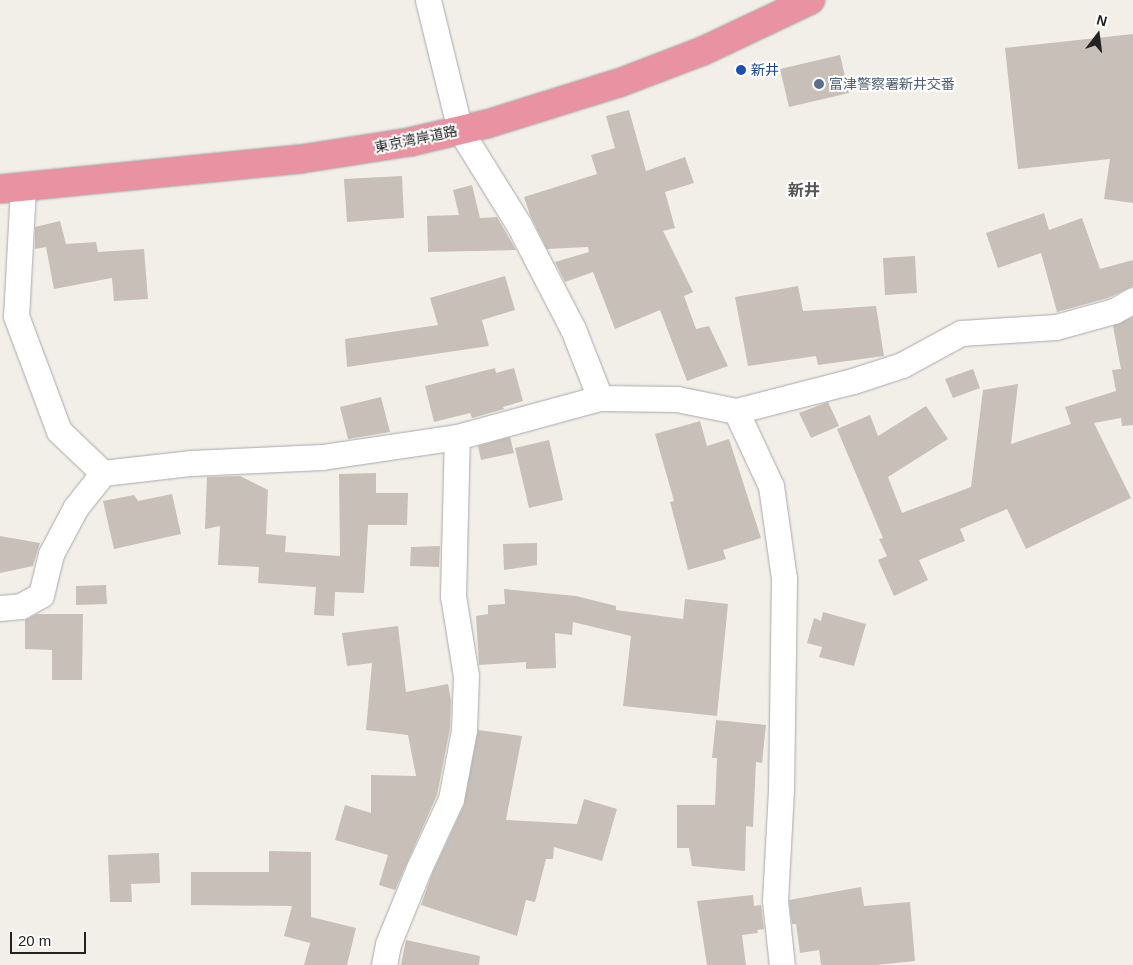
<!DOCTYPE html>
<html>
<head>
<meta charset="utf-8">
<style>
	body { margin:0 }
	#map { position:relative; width:1133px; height:965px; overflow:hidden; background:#f2efe9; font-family:Arial,"Noto Sans JP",sans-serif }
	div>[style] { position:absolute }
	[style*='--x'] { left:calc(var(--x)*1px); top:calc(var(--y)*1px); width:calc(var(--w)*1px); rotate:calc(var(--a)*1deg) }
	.building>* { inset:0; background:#c7bfb8 }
	.roads { filter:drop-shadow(0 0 1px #a9a9a9) drop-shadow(0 0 1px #a9a9a9) }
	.minor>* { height:25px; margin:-12.5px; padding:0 12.5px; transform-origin:12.5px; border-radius:12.5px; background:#fff }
	.highway>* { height:28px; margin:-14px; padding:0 14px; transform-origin:14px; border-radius:14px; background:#e892a2 }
	.dots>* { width:14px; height:14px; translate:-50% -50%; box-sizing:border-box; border:2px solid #fff; border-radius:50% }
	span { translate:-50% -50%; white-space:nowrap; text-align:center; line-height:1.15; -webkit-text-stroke:4px #fff; paint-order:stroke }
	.transit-label { font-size:14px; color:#164399 }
	.left { translate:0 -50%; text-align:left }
	.service-label { font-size:14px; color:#4e5e75 }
	.street-label { font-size:14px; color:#222 }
	.quarter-label { font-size:16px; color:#555; font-weight:700 }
	.north { position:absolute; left:1073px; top:10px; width:50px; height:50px; -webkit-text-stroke:4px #fff; paint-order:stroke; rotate:15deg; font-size:14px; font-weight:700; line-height:20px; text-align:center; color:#222 }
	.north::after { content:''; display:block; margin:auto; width:18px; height:22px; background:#222; clip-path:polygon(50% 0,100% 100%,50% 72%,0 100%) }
	.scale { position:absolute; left:10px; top:932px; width:76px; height:22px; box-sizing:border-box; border:2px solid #222; border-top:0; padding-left:6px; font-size:15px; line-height:18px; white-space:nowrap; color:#222; -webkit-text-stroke:4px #fff; paint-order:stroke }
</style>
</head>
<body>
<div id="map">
	<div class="building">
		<i style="clip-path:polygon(1133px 34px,1133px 203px,1104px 199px,1110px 159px,1018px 169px,1005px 48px)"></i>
		<i style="clip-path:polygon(840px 55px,849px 93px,789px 107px,780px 69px)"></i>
		<i style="clip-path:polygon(629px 110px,646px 171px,685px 157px,694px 183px,665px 192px,675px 228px,663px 231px,693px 292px,684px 296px,696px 329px,709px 326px,728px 366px,687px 381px,660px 310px,615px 329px,593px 272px,565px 282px,555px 262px,589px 252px,588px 247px,547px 249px,530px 215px,524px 197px,597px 174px,591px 155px,615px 148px,606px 116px)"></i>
		<i style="clip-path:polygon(402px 176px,404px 218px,347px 222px,344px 179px)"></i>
		<i style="clip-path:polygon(472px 185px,480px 218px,497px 217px,516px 250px,428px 252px,427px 216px,459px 215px,453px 190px)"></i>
		<i style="clip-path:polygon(1044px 213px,1049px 230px,1082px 218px,1100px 269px,1133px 260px,1133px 286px,1108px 298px,1057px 312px,1041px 253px,998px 268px,986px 233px)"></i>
		<i style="clip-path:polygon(60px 221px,66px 244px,96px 242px,98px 252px,144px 249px,148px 299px,114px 301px,112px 278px,54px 289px,46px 247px,35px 249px,35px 227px)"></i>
		<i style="clip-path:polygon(915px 256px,917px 293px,885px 295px,883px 258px)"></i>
		<i style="clip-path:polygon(505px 276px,515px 310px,482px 320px,489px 346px,347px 367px,345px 339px,438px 325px,430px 298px)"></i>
		<i style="clip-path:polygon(798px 286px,803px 311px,876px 306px,884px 356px,818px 365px,816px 356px,748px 366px,735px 297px)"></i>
		<i style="clip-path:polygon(1133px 317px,1133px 425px,1122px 426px,1121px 418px,1094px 423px,1131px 498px,1026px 549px,1007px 509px,960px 529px,965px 541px,919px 560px,928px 580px,894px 596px,878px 560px,887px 556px,879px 539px,883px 538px,837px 429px,870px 415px,878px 436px,926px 406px,948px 439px,888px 477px,902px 513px,971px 487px,983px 390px,1018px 384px,1011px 444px,1071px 424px,1065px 407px,1116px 391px,1112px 370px,1121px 369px,1113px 326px)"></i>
		<i style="clip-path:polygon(495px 368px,496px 373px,514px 368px,523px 401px,503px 407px,504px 409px,472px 418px,470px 413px,434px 422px,425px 386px)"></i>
		<i style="clip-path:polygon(973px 369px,980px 388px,953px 398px,945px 379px)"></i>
		<i style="clip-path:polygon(381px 397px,390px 432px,348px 439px,340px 407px)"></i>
		<i style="clip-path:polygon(828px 402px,839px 426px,811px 438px,799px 413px)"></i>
		<i style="clip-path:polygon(700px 421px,707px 446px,729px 439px,761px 538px,723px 550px,726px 559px,688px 570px,670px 502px,674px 501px,655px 434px)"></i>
		<i style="clip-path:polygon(510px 437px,514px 453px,481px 460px,478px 446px)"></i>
		<i style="clip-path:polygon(549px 440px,563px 500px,529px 508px,515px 448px)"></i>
		<i style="clip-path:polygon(376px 473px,376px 493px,408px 493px,407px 525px,368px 525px,364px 593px,335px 592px,334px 616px,314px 615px,316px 587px,258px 583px,259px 567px,218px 565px,220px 526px,205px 529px,207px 477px,240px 476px,268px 490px,266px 534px,286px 536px,285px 552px,340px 556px,339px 474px)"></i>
		<i style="clip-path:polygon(172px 494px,181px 534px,114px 549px,103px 501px,134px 495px,138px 501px)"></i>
		<i style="clip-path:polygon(0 536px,40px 543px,33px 566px,0 573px)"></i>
		<i style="clip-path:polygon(537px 543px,537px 565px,504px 570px,503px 544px)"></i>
		<i style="clip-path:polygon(440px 546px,439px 567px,410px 566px,411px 547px)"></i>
		<i style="clip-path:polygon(106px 585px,107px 604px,76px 605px,76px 586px)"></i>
		<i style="clip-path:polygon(504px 589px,576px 596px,616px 606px,616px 610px,683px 619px,685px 599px,728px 604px,717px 716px,623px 706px,631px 636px,573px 622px,572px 635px,555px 633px,556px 668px,526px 669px,526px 662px,479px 665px,476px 616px,488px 614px,488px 605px,505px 604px)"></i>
		<i style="clip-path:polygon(823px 612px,866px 624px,854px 666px,819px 657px,822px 647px,807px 643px,814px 618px,821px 621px)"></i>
		<i style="clip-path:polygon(37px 614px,83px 614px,82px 680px,52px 680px,52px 650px,25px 649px,25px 620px)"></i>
		<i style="clip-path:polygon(398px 626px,406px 692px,448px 684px,451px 700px,450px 728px,437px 795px,395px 890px,379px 885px,388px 855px,335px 840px,345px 805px,371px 813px,371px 775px,416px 776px,408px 735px,366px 730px,372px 663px,347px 666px,342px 633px)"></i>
		<i style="clip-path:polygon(716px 720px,766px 725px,762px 763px,756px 762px,753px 827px,746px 826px,745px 871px,692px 866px,689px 848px,677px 848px,677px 805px,715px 805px,717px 758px,712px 758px)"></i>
		<i style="clip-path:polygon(478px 730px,522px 736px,506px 820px,577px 824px,584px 799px,617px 809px,602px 861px,554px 847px,553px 859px,546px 859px,535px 902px,526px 900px,517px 936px,421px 905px,432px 874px,464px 805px)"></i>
		<i style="clip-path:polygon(269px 851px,311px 852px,311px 917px,356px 928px,347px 965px,304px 965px,310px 943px,284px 936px,292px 906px,191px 905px,191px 872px,269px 872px)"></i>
		<i style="clip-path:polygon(159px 853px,160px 883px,131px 884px,132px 902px,110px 902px,108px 855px)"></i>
		<i style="clip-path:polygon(861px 887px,864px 906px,910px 902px,915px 961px,876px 965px,821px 965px,819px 950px,800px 953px,796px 924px,792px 924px,789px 900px)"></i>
		<i style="clip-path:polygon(753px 895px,754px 906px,761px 905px,764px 929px,757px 930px,758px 933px,742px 935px,746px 965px,707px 965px,697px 901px)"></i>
		<i style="clip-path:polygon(406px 940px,480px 956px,479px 965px,401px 965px)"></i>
	</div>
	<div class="roads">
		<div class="minor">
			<i style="--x:428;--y:0;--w:134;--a:76.2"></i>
			<i style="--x:460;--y:130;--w:112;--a:58.2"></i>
			<i style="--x:519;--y:225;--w:117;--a:62.6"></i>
			<i style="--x:573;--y:329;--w:74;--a:68.6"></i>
			<i style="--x:23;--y:188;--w:128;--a:93.1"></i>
			<i style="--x:16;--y:316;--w:123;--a:69.5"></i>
			<i style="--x:59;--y:431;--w:61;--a:43.7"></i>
			<i style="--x:736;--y:411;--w:83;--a:65"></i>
			<i style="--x:771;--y:486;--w:93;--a:82"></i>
			<i style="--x:784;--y:578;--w:212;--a:90.8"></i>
			<i style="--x:781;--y:790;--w:111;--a:93.1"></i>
			<i style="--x:775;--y:901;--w:64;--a:83.8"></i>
			<i style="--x:0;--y:608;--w:21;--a:-5"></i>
			<i style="--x:21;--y:606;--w:23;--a:-29"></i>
			<i style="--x:41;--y:595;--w:42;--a:-76.3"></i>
			<i style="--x:51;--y:554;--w:53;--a:-62"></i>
			<i style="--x:76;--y:507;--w:43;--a:-51.5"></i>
			<i style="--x:103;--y:473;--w:89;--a:-6.5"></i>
			<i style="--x:191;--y:463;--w:131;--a:-2.6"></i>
			<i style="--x:322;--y:457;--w:136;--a:-8.4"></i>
			<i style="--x:457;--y:437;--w:148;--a:-15.3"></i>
			<i style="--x:600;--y:398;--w:77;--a:0.7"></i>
			<i style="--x:677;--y:399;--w:60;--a:11.5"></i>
			<i style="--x:736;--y:411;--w:121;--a:-14.4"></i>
			<i style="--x:853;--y:381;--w:52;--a:-18.1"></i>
			<i style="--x:902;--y:365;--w:67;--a:-28.5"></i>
			<i style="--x:961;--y:333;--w:95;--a:-3.6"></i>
			<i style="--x:1056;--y:327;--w:60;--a:-15.4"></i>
			<i style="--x:1114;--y:311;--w:22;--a:-30"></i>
			<i style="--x:384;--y:965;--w:21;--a:-79"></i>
			<i style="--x:388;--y:944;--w:82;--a:-67.8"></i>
			<i style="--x:419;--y:868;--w:76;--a:-65.1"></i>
			<i style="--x:451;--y:799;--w:70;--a:-79.3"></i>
			<i style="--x:464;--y:730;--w:54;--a:-87.9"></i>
			<i style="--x:466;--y:676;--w:81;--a:-99.2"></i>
			<i style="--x:453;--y:596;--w:159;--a:-88.6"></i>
		</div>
		<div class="highway">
			<i style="--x:0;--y:189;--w:302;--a:-5.7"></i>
			<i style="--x:301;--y:159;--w:110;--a:-8.9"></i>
			<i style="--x:410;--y:142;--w:79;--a:-13.2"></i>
			<i style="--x:487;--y:124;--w:138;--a:-17.3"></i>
			<i style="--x:619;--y:83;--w:90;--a:-20.9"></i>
			<i style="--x:703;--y:51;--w:119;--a:-25.3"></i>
		</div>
	</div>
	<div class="dots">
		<i style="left:741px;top:70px;background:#1a4fb4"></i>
		<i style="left:819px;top:84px;background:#5c6f8a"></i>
	</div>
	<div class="transit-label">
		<span class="left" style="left:751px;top:70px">新井</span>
	</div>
	<div class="service-label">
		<span class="left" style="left:829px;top:84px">富津警察署新井交番</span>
	</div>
	<div class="street-label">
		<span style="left:416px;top:139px;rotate:-12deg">東京湾岸道路</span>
	</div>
	<div class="quarter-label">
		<span style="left:804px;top:191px">新井</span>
	</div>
	<div class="north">N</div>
	<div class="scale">20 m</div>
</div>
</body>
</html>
